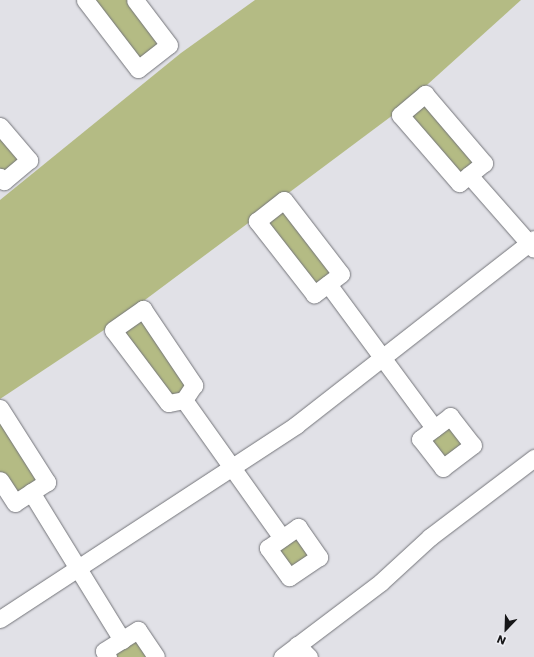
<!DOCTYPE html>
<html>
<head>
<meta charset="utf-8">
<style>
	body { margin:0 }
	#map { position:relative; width:534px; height:657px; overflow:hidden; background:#e1e1e7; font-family:Poppins,sans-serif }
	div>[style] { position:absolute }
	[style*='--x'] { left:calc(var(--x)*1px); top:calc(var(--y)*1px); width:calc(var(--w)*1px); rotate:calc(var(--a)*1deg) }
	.green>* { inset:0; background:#b4bb84 }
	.roads { filter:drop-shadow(0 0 1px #737479) drop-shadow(0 0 1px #737479) }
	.minor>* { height:17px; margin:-8.5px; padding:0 8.5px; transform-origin:8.5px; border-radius:8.5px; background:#fff }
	span { translate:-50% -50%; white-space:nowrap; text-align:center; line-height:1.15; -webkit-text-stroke:3.5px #eeeef4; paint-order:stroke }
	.north { position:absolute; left:486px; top:609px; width:40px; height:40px; -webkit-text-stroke:3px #eeeef4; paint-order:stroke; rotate:203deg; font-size:11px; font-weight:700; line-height:16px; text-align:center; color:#161618 }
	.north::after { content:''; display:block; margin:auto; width:14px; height:18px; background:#161618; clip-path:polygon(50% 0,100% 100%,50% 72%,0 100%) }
</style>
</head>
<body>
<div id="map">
	<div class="green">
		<i style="clip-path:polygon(90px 0,130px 0,165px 45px,139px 62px)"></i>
		<i style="clip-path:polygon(255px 0,521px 0,397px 112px,110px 326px,0 399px,0 200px,181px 53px)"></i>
		<i style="clip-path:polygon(424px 97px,481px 163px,460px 180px,404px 116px)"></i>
		<i style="clip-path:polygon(0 130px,25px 160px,0 173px)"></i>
		<i style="clip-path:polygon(283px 203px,338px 273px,315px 291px,261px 222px)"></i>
		<i style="clip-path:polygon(142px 312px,191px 386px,168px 400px,117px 332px)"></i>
		<i style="clip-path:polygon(0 414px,43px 481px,15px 499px,0 475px)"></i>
		<i style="clip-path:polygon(449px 419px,470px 445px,445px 465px,424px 439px)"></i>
		<i style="clip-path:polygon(297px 531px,315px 556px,290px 573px,272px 549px)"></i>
		<i style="clip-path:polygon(138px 632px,154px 657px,111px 657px)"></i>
	</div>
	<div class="roads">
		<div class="minor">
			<i style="--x:85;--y:0;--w:87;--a:52.5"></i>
			<i style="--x:138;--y:69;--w:39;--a:-38"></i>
			<i style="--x:169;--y:45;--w:56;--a:-127.1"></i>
			<i style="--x:425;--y:94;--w:91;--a:49.5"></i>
			<i style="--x:484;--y:163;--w:32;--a:141"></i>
			<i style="--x:459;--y:183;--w:90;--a:-130.9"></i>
			<i style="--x:400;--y:115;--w:33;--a:-40"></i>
			<i style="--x:0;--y:126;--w:45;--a:49.5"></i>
			<i style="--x:29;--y:160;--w:33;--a:140"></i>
			<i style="--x:4;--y:181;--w:6;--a:-135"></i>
			<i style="--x:469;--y:175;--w:98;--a:48.7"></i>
			<i style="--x:284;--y:200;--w:93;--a:52.4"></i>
			<i style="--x:341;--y:274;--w:34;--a:143"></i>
			<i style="--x:314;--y:294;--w:93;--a:-128"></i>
			<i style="--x:257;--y:221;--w:34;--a:-38"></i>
			<i style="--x:328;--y:284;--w:179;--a:53.6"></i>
			<i style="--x:143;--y:309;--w:92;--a:56.1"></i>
			<i style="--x:194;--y:385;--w:18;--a:124"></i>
			<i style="--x:184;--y:400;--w:16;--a:169"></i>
			<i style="--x:168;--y:403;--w:91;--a:-127"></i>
			<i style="--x:113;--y:330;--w:37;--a:-35"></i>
			<i style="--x:184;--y:400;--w:169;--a:54.6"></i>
			<i style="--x:0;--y:408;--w:88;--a:57.6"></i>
			<i style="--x:47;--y:482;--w:38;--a:147"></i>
			<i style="--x:15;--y:503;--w:27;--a:-123"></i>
			<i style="--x:450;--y:416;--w:37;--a:52"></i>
			<i style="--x:473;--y:445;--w:38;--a:143"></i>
			<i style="--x:443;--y:468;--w:37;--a:-128"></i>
			<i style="--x:420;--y:439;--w:38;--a:-37"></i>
			<i style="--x:31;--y:492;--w:174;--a:58.4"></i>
			<i style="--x:298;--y:527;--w:37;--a:55"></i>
			<i style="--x:319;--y:557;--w:36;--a:146"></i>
			<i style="--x:289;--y:577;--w:36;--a:-126"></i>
			<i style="--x:268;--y:548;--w:37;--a:-35"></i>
			<i style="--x:0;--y:619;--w:354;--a:-33.2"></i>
			<i style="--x:296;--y:425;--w:302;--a:-38"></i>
			<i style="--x:297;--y:645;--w:17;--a:45"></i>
			<i style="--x:108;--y:657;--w:7;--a:-124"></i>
			<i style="--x:104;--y:651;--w:40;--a:-32"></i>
			<i style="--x:138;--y:630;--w:32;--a:56"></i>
			<i style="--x:282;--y:657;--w:124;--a:-37.1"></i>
			<i style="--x:381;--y:582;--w:67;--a:-42.6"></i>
			<i style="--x:430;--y:537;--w:131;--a:-37.2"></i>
		</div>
	</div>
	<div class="north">N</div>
</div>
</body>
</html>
